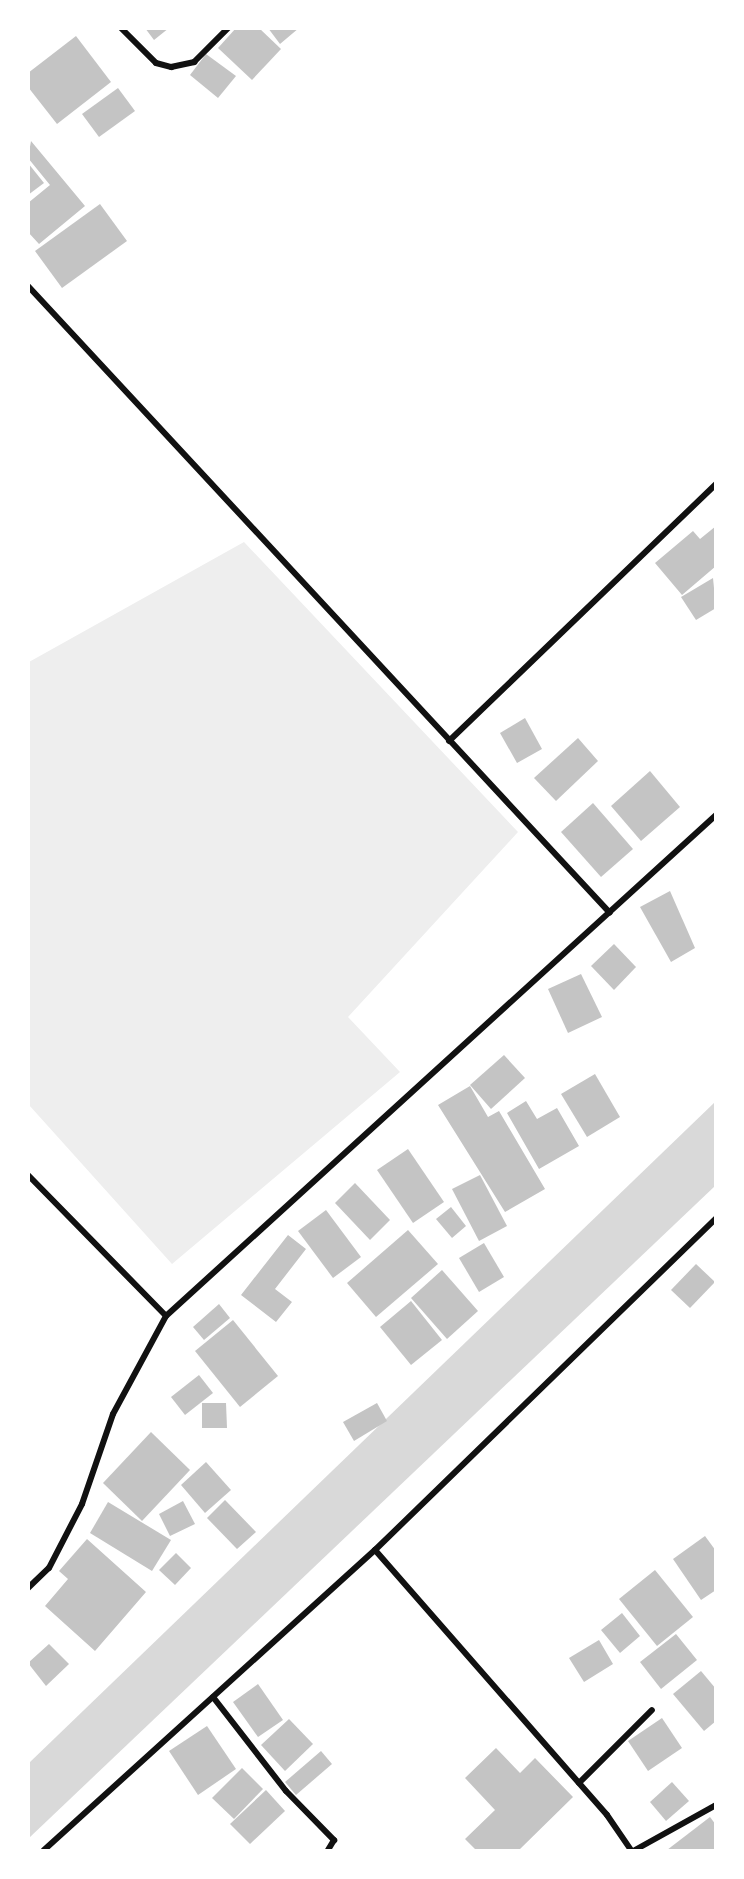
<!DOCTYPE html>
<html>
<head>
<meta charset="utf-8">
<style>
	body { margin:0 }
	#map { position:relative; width:744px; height:1879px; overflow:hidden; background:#fff; font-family:"DM Sans",sans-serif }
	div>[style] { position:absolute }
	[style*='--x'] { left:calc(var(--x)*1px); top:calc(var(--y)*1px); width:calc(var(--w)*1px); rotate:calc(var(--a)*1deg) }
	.green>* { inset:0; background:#eee }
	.water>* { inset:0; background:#d9d9d9 }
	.building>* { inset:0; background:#c4c4c4 }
	.minor>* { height:6px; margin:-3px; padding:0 3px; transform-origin:3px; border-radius:3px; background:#111 }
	span { translate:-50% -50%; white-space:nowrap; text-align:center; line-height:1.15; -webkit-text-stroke:5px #fff; paint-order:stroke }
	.frame { position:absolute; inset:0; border:30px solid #fff; pointer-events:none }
</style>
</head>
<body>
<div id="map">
	<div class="green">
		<i style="clip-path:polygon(244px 542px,518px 832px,348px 1017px,400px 1072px,172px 1264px,29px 1105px,29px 662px)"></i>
	</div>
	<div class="water">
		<i style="clip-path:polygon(715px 1102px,715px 1186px,29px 1838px,29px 1763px)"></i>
	</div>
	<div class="building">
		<i style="clip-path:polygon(145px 28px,169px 28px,154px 40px)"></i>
		<i style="clip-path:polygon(236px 28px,259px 28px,281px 49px,252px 80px,218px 48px)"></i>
		<i style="clip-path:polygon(268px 28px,299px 28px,280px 44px)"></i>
		<i style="clip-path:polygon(76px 36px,111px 82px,57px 124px,28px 87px,28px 73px)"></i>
		<i style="clip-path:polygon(206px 54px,236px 76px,218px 98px,190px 75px)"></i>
		<i style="clip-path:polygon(118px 88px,135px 111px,99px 137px,82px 114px)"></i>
		<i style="clip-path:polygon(31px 141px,85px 206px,39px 244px,28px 232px,28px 203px,50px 185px,28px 158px)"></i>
		<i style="clip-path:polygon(28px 163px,44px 183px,28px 195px)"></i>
		<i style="clip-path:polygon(100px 204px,127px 241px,62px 288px,35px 251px)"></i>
		<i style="clip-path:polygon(716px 526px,716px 566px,682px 595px,655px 563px,693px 531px,700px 539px)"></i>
		<i style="clip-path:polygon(713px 578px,716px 608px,696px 620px,681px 597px)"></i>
		<i style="clip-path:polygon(525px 718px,542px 749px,517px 763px,500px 733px)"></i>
		<i style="clip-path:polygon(578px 738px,598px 761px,556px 801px,534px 778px)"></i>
		<i style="clip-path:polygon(650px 771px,680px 807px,641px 841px,611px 806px)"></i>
		<i style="clip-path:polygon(593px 803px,633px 849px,601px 877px,561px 832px)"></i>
		<i style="clip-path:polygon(670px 891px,695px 948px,671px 962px,640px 907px)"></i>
		<i style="clip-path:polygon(614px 944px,636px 967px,614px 990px,591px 966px)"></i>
		<i style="clip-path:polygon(581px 974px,602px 1017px,568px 1033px,548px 989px)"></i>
		<i style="clip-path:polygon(504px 1055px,525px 1078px,491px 1109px,470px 1085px)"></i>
		<i style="clip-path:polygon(595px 1074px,620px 1117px,587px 1137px,561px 1094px)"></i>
		<i style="clip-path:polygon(470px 1086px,488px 1117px,499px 1111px,545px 1189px,505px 1212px,438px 1105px)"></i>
		<i style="clip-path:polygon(526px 1101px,537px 1119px,557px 1108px,579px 1146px,539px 1169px,507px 1113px)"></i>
		<i style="clip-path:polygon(408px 1149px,444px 1202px,413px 1223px,377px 1170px)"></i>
		<i style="clip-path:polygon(480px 1175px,507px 1226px,479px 1241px,452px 1189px)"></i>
		<i style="clip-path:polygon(355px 1183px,390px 1220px,370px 1240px,335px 1203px)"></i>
		<i style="clip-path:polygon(451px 1207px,466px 1226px,452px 1238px,436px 1219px)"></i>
		<i style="clip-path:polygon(326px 1210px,361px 1257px,333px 1278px,298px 1231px)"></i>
		<i style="clip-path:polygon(408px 1230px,438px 1264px,376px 1317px,347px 1283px)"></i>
		<i style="clip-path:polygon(288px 1235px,306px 1249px,275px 1289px,292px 1302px,276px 1322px,241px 1295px)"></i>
		<i style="clip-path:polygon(484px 1243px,504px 1277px,479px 1292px,459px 1258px)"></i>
		<i style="clip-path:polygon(696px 1264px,715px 1282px,690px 1308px,671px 1290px)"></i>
		<i style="clip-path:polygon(442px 1270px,478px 1311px,447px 1339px,411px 1298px)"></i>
		<i style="clip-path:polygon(411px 1301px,442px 1340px,411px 1365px,380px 1327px)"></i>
		<i style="clip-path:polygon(219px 1304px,230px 1318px,204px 1340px,193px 1327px)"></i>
		<i style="clip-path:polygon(233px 1320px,278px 1376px,240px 1407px,195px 1351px)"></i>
		<i style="clip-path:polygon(199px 1375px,213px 1393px,185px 1415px,171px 1397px)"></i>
		<i style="clip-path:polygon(202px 1403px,226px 1403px,227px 1428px,202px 1428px)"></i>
		<i style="clip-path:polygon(377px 1403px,387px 1421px,354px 1441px,343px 1422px)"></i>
		<i style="clip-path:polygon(151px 1432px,190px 1470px,142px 1521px,103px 1483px)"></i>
		<i style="clip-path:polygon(206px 1462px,231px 1490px,205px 1513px,181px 1485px)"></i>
		<i style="clip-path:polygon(225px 1500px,256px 1532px,237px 1549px,207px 1518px)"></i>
		<i style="clip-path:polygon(183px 1501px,195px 1524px,170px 1536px,159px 1514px)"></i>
		<i style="clip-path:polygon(108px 1502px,171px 1540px,152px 1571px,90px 1533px)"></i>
		<i style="clip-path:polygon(705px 1536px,716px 1551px,716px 1590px,701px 1600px,673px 1559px)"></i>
		<i style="clip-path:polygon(87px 1539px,146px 1592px,95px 1651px,45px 1606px,68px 1579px,59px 1571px)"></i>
		<i style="clip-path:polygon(176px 1553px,191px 1568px,175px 1585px,159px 1570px)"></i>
		<i style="clip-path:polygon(655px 1570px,693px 1617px,657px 1646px,619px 1599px)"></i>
		<i style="clip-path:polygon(622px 1613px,640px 1636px,620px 1653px,601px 1630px)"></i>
		<i style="clip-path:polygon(676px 1634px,697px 1660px,661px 1689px,640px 1662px)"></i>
		<i style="clip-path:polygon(599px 1640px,613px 1664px,584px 1682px,569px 1658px)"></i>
		<i style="clip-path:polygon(49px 1644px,69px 1664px,46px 1686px,28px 1663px)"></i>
		<i style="clip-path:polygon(701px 1671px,716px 1689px,716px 1721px,704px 1731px,673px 1694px)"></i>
		<i style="clip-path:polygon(258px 1684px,283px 1720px,258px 1737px,233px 1702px)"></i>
		<i style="clip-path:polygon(662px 1718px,682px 1748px,648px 1771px,628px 1741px)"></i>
		<i style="clip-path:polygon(289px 1719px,313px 1744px,285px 1771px,261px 1745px)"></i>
		<i style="clip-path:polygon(207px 1726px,236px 1769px,198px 1795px,169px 1751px)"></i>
		<i style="clip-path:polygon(496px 1748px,520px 1773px,535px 1758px,573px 1797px,519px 1850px,476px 1850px,465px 1839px,495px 1810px,465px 1778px)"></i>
		<i style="clip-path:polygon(321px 1751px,332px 1764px,296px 1795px,285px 1782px)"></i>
		<i style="clip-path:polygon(242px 1768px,263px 1789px,234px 1819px,212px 1798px)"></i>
		<i style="clip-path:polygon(672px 1782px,689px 1801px,666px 1821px,650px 1802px)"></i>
		<i style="clip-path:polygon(266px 1790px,285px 1811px,250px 1844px,230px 1824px)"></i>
		<i style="clip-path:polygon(710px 1817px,716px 1825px,716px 1850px,667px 1850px)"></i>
	</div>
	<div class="minor">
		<i style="--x:121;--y:28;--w:49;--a:45"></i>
		<i style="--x:156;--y:63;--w:16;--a:15"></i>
		<i style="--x:171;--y:67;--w:24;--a:-12"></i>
		<i style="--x:194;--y:62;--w:48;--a:-45"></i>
		<i style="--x:28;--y:286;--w:855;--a:47.13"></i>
		<i style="--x:449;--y:741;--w:371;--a:-43.9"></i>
		<i style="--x:28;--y:1175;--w:197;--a:45.6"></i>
		<i style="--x:375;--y:1550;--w:352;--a:48.8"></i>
		<i style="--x:607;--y:1815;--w:42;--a:55.6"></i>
		<i style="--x:28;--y:1588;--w:29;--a:-44"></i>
		<i style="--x:49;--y:1568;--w:72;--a:-62.7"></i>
		<i style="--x:82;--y:1504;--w:95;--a:-71"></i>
		<i style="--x:113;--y:1414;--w:111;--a:-61.6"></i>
		<i style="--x:166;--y:1316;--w:744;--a:-42.33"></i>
		<i style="--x:213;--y:1697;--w:119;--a:52.2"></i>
		<i style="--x:286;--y:1791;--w:69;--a:45.6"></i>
		<i style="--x:334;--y:1840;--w:12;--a:121"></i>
		<i style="--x:579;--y:1783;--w:103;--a:-45"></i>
		<i style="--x:44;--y:1850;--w:447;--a:-42.2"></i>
		<i style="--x:375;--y:1550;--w:476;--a:-44.2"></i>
		<i style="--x:635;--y:1850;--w:93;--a:-29.1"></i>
	</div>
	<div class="frame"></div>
</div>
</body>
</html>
